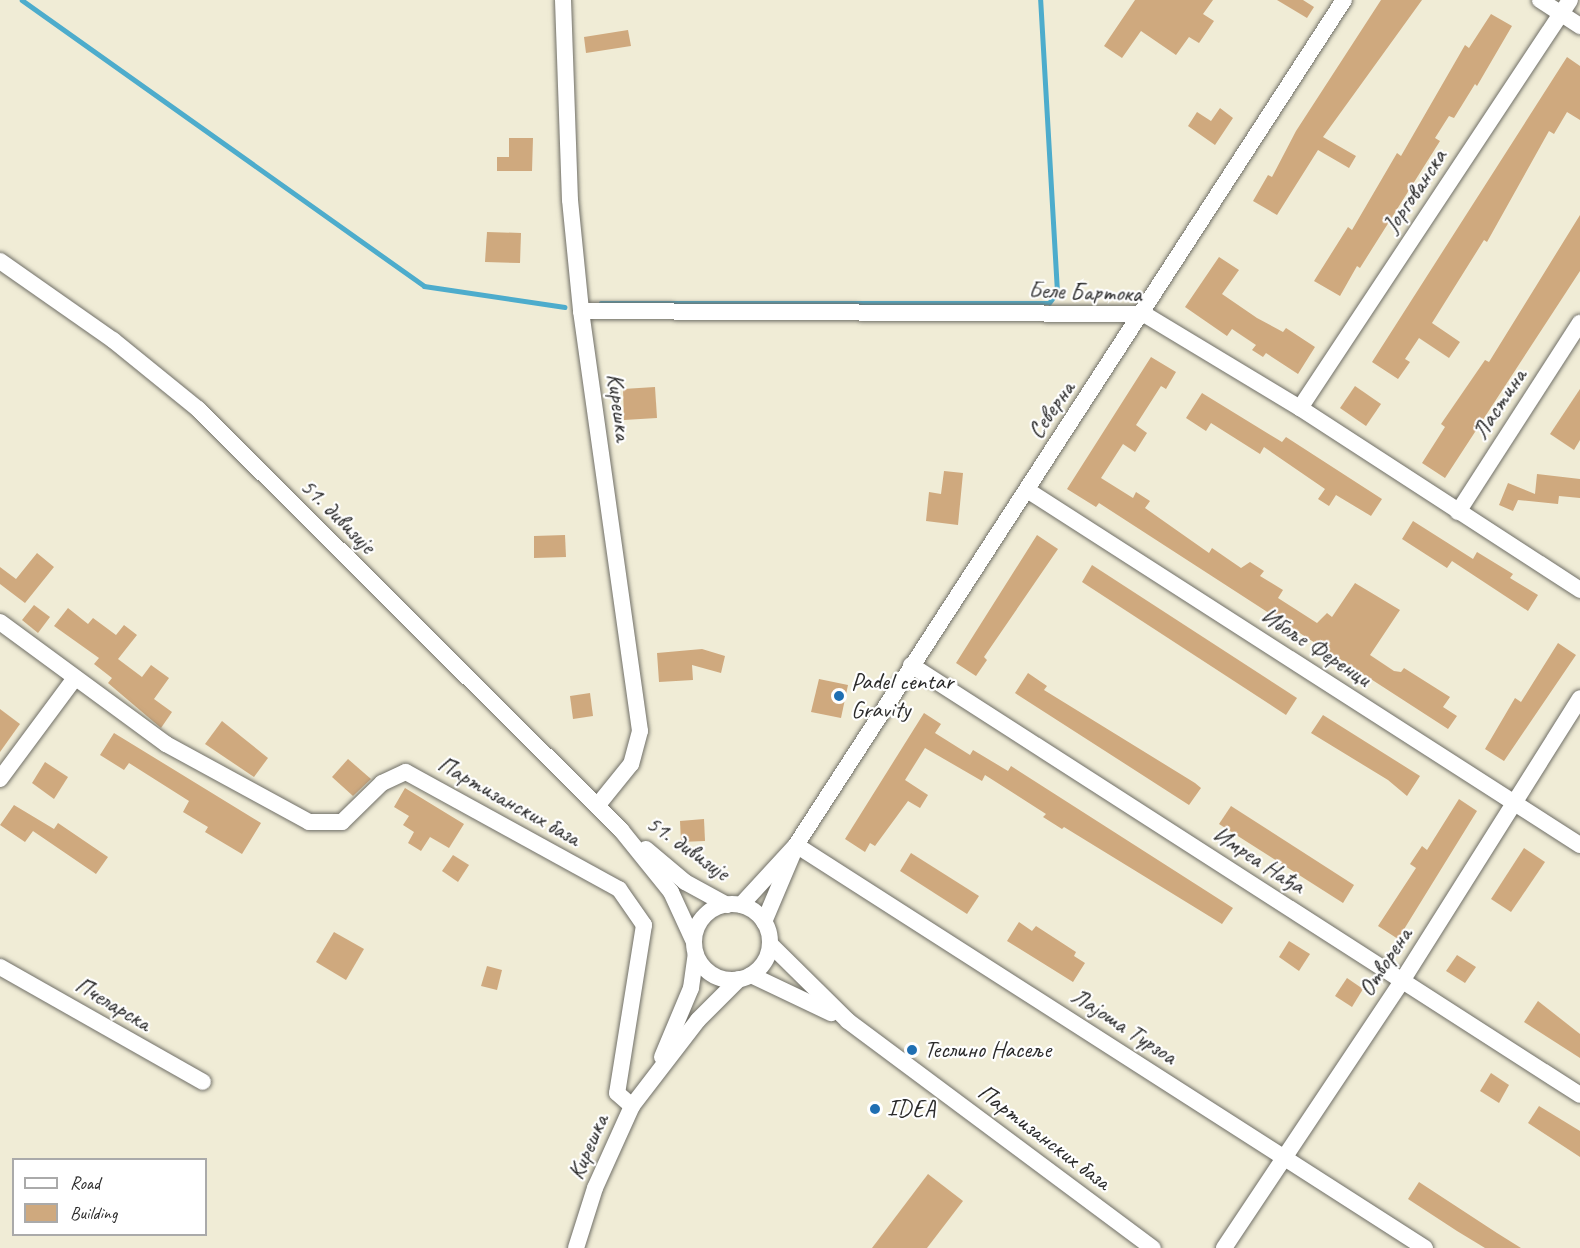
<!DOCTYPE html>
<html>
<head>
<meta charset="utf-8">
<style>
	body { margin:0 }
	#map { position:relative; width:1580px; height:1248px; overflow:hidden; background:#f0ecd6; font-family:Caveat,sans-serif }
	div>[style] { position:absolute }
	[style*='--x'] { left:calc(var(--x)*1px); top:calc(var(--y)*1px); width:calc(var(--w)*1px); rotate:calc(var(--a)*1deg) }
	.stream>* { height:4.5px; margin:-2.25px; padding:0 2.25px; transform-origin:2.25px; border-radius:2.25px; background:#4daccc }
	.building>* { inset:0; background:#cfa97e }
	.roads { filter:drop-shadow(0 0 2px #706f67) drop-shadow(0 0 2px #706f67) }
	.minor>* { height:16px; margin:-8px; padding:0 8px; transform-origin:8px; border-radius:8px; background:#fff }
	.minor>.ring { margin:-8px; padding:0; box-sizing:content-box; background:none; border:16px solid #fff; border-radius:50% }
	.dots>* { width:16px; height:16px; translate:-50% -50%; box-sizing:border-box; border:3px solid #fff; border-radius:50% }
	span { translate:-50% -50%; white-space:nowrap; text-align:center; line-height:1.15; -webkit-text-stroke:4.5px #fff; paint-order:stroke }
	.street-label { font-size:24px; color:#2b2b2b }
	.poi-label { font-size:24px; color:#2b2b2b }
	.left { translate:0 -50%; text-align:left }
	.legend { position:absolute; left:12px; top:1158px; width:195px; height:78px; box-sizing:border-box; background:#fff; border:2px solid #aaa; margin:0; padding:8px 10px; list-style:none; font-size:18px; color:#2b2b2b }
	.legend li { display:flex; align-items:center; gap:12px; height:30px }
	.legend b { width:30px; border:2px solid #aaa }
</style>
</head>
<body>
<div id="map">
	<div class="stream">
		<i style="--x:22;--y:0;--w:493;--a:35.4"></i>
		<i style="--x:424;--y:286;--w:142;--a:8.5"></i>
		<i style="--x:601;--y:303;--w:448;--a:0"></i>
		<i style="--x:1049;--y:303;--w:14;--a:-54"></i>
		<i style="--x:1057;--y:292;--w:292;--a:-93.3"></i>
	</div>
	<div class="building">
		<i style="clip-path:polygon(1135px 0,1213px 0,1203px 14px,1214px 21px,1199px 43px,1189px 37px,1176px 55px,1141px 31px,1122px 58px,1104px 46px)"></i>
		<i style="clip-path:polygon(1277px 0,1303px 0,1314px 7px,1307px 18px)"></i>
		<i style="clip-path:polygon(1381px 0,1422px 0,1323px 137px,1356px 156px,1349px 168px,1318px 150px,1277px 215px,1253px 201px,1268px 175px,1272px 177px,1296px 131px)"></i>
		<i style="clip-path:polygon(1491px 14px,1512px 26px,1477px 86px,1475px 84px,1454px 118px,1449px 116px,1435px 138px,1440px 141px,1360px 268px,1357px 266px,1340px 296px,1314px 281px,1348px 227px,1352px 230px,1397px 153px,1401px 156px,1465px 45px,1469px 48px)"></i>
		<i style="clip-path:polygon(628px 30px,631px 46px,586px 53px,584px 37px)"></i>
		<i style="clip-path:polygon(1567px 57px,1580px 66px,1580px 120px,1567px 112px,1554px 134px,1549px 131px,1487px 242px,1484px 240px,1432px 323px,1460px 342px,1449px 358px,1419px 338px,1405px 359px,1410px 362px,1398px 379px,1372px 362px)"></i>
		<i style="clip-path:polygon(1220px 108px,1233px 118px,1215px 145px,1188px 126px,1197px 112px,1211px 121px)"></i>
		<i style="clip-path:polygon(509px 138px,533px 138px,532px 171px,497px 171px,497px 157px,509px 157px)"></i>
		<i style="clip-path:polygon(1580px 215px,1580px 271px,1445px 478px,1422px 463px,1445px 427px,1441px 424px,1485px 360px,1489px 362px)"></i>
		<i style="clip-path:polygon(487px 232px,521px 233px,520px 263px,485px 262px)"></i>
		<i style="clip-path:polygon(1219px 257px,1239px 270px,1222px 294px,1257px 318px,1283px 332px,1286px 328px,1315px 347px,1298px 374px,1266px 353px,1263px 357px,1252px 350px,1256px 345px,1232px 329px,1227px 336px,1185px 307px)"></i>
		<i style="clip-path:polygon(1151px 357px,1176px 372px,1166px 389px,1161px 386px,1136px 425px,1147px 433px,1135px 452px,1123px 444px,1101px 478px,1133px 498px,1136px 492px,1150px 501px,1145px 508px,1209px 553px,1212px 548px,1241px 568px,1250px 562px,1264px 571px,1260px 576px,1283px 590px,1278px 598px,1317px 623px,1327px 613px,1332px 617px,1355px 583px,1400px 610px,1370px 655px,1394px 671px,1401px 672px,1404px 668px,1450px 697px,1443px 707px,1457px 716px,1448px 729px,1099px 503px,1096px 507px,1067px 489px)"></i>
		<i style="clip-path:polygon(1355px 386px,1381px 404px,1366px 426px,1340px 408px)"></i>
		<i style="clip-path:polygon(655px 387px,657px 418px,624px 420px,623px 389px)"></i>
		<i style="clip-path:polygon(1580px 389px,1580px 440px,1574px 450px,1550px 434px)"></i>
		<i style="clip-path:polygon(1202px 393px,1282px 442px,1286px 437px,1382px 499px,1371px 516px,1336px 495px,1329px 506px,1318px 499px,1325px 489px,1264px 447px,1260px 454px,1211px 423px,1206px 431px,1186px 418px)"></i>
		<i style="clip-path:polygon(944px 471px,963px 473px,958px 525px,926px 521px,929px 492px,941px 494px)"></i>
		<i style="clip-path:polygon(1537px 474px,1580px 479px,1580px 498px,1559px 496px,1558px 504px,1518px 500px,1513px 511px,1499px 505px,1508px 483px,1535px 494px)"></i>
		<i style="clip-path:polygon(1413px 521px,1473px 559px,1477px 552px,1513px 574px,1510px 578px,1538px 595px,1528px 611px,1452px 561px,1447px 568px,1402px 539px)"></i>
		<i style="clip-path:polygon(565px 535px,566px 557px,534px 558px,534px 536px)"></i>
		<i style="clip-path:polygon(1037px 535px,1058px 549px,984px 657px,987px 660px,976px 676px,956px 663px)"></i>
		<i style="clip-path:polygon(37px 553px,54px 567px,25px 603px,0 584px,0 567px,16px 579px)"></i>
		<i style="clip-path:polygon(1092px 565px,1297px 698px,1286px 715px,1082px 582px)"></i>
		<i style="clip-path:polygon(34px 605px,50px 617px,38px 633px,22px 620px)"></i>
		<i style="clip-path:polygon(68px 608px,88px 624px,93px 618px,116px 635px,124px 625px,137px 635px,118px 659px,142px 677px,151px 665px,169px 678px,154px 699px,172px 712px,161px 728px,108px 683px,112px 678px,94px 664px,99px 658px,54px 626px)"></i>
		<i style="clip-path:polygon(1558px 643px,1576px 655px,1504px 761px,1485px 749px,1515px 698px,1521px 702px)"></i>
		<i style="clip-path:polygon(702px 649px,725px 656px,721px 673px,692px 665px,693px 680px,659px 682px,657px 653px)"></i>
		<i style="clip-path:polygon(1028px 673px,1047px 686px,1044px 690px,1195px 783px,1201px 788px,1189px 805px,1015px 693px)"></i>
		<i style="clip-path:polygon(819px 679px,848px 685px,841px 718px,811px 712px)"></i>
		<i style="clip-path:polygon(590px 693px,593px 716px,573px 719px,570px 696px)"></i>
		<i style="clip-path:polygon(0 709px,20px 724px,0 752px)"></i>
		<i style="clip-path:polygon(924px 713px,941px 724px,935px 733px,970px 755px,973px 750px,1008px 771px,1011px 766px,1233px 908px,1222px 924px,1064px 827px,1062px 829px,1043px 817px,1046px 814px,985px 775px,982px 781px,925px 748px,905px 780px,928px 795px,920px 808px,908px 801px,875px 846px,870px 843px,865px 852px,845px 839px)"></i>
		<i style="clip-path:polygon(1323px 715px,1420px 776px,1407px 796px,1388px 780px,1311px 733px)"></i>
		<i style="clip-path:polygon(222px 721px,268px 758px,254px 777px,205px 744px)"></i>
		<i style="clip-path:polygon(114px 733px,261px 823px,242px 854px,205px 832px,208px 827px,183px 812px,189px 801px,129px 763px,124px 770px,100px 755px)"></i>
		<i style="clip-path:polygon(348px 759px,371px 779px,353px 796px,332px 777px)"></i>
		<i style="clip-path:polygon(45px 762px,68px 777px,54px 799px,32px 783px)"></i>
		<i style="clip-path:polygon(405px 788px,464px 824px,449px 848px,430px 837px,421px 851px,408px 843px,414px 832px,403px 825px,409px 816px,394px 807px)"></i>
		<i style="clip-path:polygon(1459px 799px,1477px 811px,1398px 939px,1378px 926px,1416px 868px,1410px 864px,1422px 846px,1427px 850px)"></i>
		<i style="clip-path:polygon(14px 805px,54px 829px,58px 823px,108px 857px,96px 874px,33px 831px,25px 842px,0 825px)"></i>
		<i style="clip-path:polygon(1231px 806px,1354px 885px,1343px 903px,1219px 824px)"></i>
		<i style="clip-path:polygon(704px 819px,705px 841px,681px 842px,680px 821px)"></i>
		<i style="clip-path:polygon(1524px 848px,1545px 862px,1511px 912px,1491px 899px)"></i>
		<i style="clip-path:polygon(911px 853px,979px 896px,967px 914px,900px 871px)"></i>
		<i style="clip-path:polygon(453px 855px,469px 865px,458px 882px,442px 871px)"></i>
		<i style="clip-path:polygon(1019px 922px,1032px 931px,1036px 926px,1076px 952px,1074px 956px,1085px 963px,1073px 982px,1007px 941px)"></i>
		<i style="clip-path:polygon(334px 932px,364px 949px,346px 980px,316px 962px)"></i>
		<i style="clip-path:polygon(1289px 941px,1310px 954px,1299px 971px,1279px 957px)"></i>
		<i style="clip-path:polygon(1457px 955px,1476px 967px,1465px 983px,1446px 971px)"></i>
		<i style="clip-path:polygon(487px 966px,502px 970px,497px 990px,481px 986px)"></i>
		<i style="clip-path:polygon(1347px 978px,1363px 989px,1352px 1007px,1335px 996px)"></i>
		<i style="clip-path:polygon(1538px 1001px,1580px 1034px,1580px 1058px,1524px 1022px)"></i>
		<i style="clip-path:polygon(1491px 1073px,1509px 1085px,1499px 1103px,1480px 1091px)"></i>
		<i style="clip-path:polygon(1539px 1106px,1580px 1131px,1580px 1157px,1528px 1123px)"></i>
		<i style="clip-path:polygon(928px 1174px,963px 1201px,927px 1248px,872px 1248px)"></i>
		<i style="clip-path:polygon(1419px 1182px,1497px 1233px,1521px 1248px,1485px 1248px,1457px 1231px,1408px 1199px)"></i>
	</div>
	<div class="roads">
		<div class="minor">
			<i style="--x:563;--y:0;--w:200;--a:88"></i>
			<i style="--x:570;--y:200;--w:112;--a:84.3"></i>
			<i style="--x:581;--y:311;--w:424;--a:82"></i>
			<i style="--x:640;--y:731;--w:34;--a:105"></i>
			<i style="--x:631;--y:764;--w:54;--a:129"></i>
			<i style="--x:1540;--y:0;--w:48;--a:33"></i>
			<i style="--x:0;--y:261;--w:138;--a:35"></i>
			<i style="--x:113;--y:340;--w:109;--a:39.1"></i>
			<i style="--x:198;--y:409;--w:597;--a:44.86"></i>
			<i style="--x:621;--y:830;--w:80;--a:51.1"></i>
			<i style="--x:671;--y:892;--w:55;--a:65.3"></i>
			<i style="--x:581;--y:311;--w:563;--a:0.31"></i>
			<i style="--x:1144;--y:314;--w:182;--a:31.1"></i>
			<i style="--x:1300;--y:408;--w:334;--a:33"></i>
			<i style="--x:1300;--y:408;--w:489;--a:-56.5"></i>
			<i style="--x:1027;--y:490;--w:657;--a:32.7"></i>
			<i style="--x:1458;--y:512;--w:225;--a:-57.2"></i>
			<i style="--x:0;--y:622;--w:206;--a:36.3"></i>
			<i style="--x:166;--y:744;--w:163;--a:28.6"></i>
			<i style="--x:309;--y:822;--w:33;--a:0"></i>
			<i style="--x:342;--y:822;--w:56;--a:-44.3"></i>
			<i style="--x:382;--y:783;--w:26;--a:-25"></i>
			<i style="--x:406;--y:772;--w:243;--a:28.8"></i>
			<i style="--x:619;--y:889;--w:44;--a:55.2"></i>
			<i style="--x:644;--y:925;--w:170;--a:99.1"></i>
			<i style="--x:617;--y:1093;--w:20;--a:41"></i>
			<i style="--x:911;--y:665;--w:795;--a:32.73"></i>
			<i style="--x:0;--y:779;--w:126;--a:-53.4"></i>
			<i style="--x:796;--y:845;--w:747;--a:32.65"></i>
			<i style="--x:646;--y:849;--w:51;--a:40.2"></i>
			<i style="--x:685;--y:882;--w:48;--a:28.7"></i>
			<i class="ring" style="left:694px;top:904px;width:60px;height:60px"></i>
			<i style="--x:741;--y:905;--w:81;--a:-47.5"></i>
			<i style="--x:796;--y:845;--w:1007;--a:-57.04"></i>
			<i style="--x:764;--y:922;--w:77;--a:-67.1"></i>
			<i style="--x:770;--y:944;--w:110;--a:44.6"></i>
			<i style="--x:848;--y:1021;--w:380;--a:36.7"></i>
			<i style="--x:0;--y:967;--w:233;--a:29.5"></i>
			<i style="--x:751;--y:975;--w:89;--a:25.4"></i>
			<i style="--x:662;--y:1057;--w:75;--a:-67.2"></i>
			<i style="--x:691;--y:988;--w:34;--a:-82"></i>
			<i style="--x:576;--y:1248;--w:63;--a:-72.4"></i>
			<i style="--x:595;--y:1188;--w:90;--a:-65.7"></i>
			<i style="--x:632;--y:1106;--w:108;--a:-52.5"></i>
			<i style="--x:698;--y:1020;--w:58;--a:-45"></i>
			<i style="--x:1224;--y:1248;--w:321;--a:-56.3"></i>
			<i style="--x:1402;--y:981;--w:334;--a:-57.8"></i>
		</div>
	</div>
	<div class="dots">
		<i style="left:839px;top:696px;background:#1f6fb2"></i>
		<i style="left:912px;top:1050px;background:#1f6fb2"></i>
		<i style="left:875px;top:1109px;background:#1f6fb2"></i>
	</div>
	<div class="street-label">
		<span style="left:1415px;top:191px;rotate:-56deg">Јоргованска</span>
		<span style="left:1085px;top:292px;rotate:2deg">Беле Бартока</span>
		<span style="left:1499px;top:404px;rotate:-57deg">Ластина</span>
		<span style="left:619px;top:407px;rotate:82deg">Кирешка</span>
		<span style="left:1051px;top:410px;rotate:-56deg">Северна</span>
		<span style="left:338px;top:516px;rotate:45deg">51. дивизије</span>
		<span style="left:1316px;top:647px;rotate:33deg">Ибоље Ференци</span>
		<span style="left:509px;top:801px;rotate:29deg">Партизанских база</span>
		<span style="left:688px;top:848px;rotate:35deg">51. дивизије</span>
		<span style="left:1259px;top:860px;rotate:33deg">Имреа Нађа</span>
		<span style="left:1385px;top:962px;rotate:-57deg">Отворена</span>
		<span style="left:113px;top:1004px;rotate:30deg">Пчеларска</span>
		<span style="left:1124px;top:1026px;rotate:33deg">Лајоша Турзоа</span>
		<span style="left:1044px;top:1137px;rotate:37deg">Партизанских база</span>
		<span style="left:588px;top:1147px;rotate:-67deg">Кирешка</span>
	</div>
	<div class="poi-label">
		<span class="left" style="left:851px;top:696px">Padel centar<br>Gravity</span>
		<span class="left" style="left:924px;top:1050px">Теслино Насеље</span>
		<span class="left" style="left:887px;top:1109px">IDEA</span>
	</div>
	<ul class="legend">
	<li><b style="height:8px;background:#fff"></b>Road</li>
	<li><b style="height:16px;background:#cfa97e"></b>Building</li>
	</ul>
</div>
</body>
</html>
